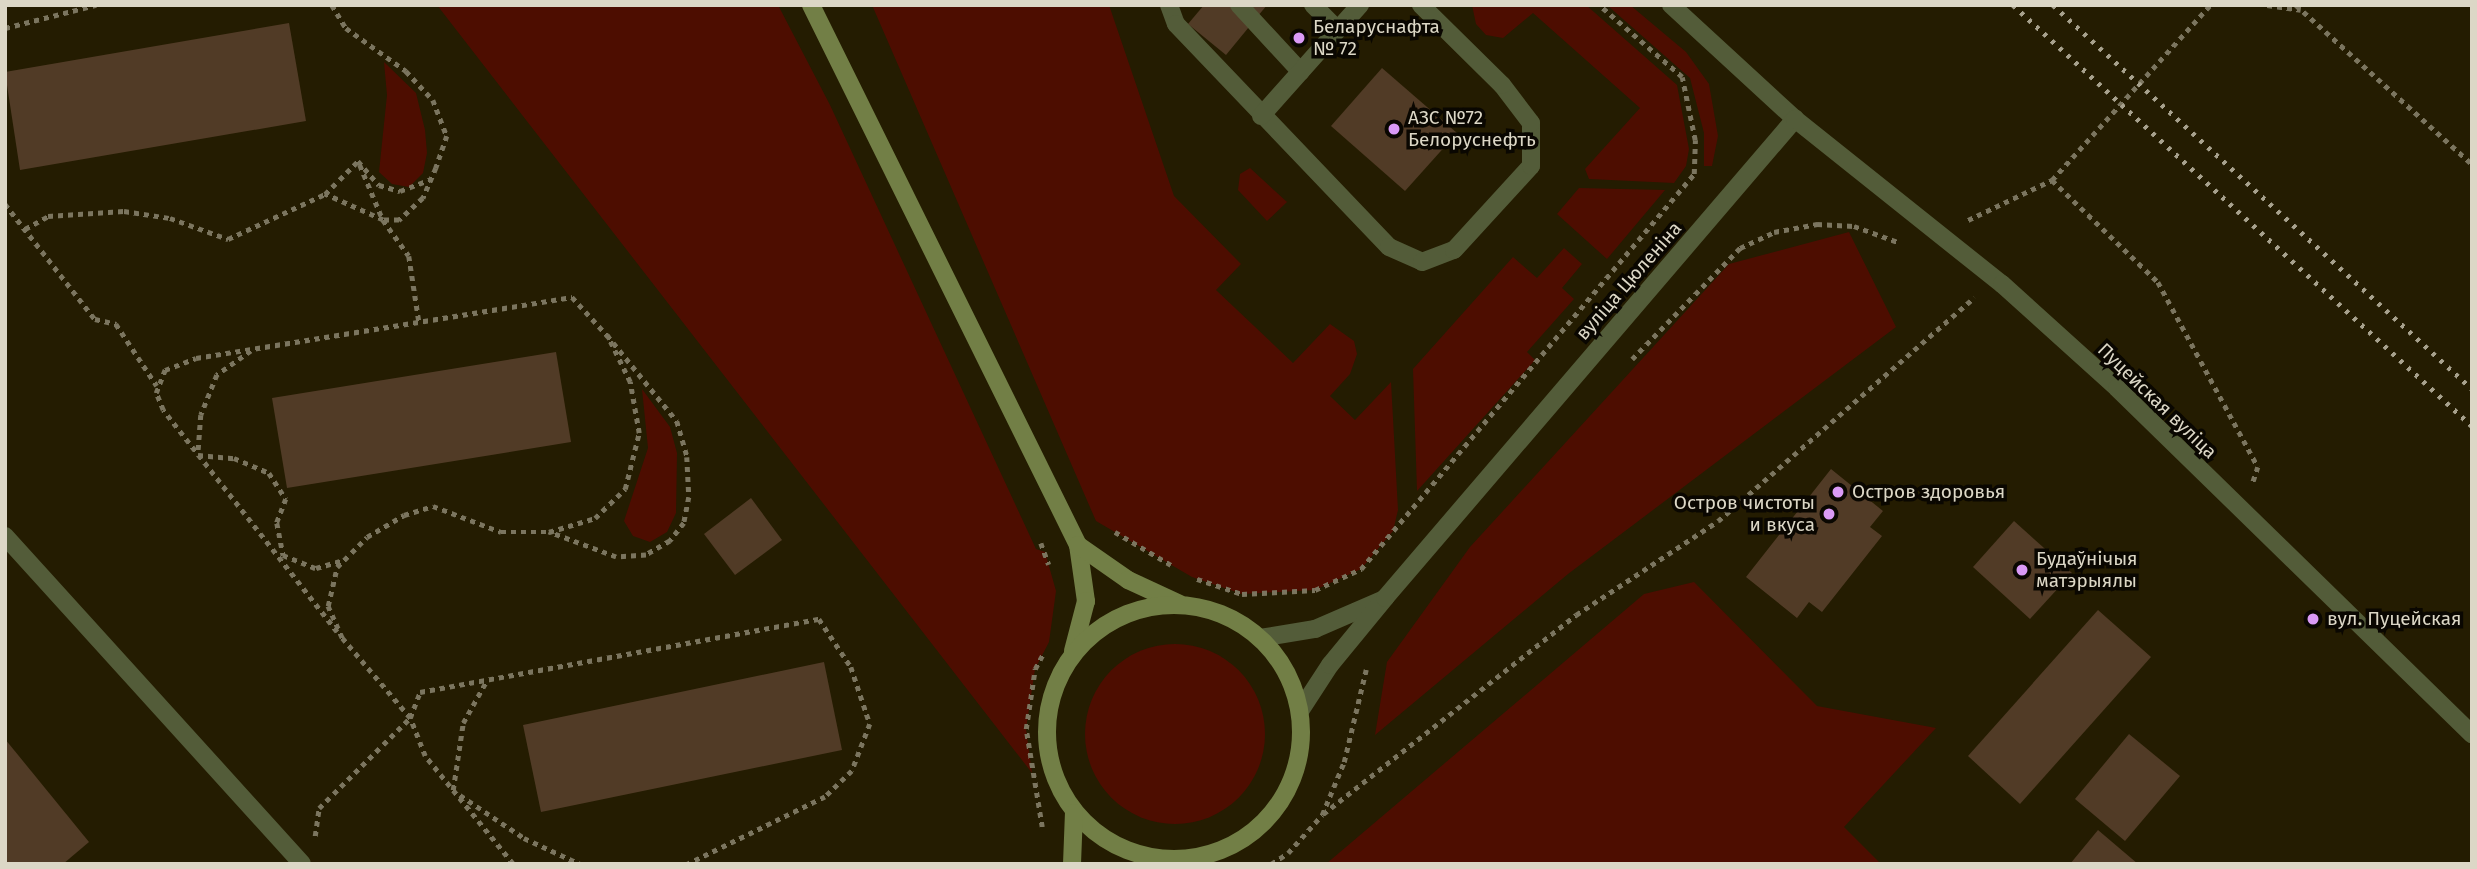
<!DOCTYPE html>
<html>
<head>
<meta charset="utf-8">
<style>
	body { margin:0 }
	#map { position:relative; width:2477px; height:869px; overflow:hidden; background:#241c01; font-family:"Fira Sans",sans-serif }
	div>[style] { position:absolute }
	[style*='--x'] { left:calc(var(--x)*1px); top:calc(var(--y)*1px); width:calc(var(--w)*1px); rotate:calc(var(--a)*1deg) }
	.green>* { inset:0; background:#4d0d00 }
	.round { border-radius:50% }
	.building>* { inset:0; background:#513b26 }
	.path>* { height:4.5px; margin-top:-2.25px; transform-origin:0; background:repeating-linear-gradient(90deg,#7b755f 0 5px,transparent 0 10px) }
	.service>* { height:18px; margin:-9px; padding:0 9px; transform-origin:9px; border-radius:9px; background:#535c39 }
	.minor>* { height:18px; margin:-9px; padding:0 9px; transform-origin:9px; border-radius:9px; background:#535c39 }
	.secondary>* { height:18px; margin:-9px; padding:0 9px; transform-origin:9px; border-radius:9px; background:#727f46 }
	.secondary>.ring { margin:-9px; padding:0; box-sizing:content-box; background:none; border:18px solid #727f46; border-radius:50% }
	.rail>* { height:5px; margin-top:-2.5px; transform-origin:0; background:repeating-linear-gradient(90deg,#a7a18d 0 3.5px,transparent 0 10.5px) }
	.dots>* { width:19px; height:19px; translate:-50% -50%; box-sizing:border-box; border:4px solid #0a0701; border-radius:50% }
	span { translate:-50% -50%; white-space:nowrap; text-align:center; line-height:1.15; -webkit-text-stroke:7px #0a0701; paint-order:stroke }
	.poi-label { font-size:19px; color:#dcd7c6 }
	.left { translate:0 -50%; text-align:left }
	.right { translate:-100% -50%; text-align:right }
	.street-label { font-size:19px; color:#dcd7c6 }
	.frame { position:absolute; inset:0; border:7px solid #dcd7c6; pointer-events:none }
</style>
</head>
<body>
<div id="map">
	<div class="green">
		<i style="clip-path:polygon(437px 5px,778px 5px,830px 105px,1036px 549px,1045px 552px,1056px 591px,1049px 642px,1035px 669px,1026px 729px,1032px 773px)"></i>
		<i style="clip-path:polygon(872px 5px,1109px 5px,1174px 196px,1241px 264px,1216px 290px,1293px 363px,1330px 324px,1354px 341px,1357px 354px,1350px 374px,1330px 396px,1355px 420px,1391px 382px,1398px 510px,1393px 531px,1361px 569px,1315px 590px,1242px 594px,1192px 577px,1096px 521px)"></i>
		<i style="clip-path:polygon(1472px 5px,1586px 5px,1677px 85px,1689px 149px,1686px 166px,1674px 183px,1589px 179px,1585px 169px,1640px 108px,1533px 13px,1503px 38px,1486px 35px,1476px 24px)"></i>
		<i style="clip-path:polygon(1607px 5px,1630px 5px,1686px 52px,1709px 84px,1718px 136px,1712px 166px,1704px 166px,1704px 133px,1690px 78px)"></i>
		<i style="clip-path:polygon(384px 62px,416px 93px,425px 130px,427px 153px,423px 173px,409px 187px,392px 184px,379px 172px,387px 95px)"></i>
		<i style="clip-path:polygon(1250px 168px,1287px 202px,1267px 221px,1238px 190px,1240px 174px)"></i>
		<i style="clip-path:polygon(1579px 188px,1665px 190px,1607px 259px,1557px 214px)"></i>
		<i style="clip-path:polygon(1849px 232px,1896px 327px,1568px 574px,1375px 735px,1387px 662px,1470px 547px,1729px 264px)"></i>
		<i style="clip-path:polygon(1564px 248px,1582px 264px,1562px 288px,1574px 299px,1527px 352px,1535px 360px,1417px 491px,1413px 369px,1513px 257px,1537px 278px)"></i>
		<i style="clip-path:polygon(642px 389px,670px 427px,677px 453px,676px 513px,667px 532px,650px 542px,633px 536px,624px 521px,648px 448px)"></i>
		<i style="clip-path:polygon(1694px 582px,1817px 706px,1936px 728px,1844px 827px,1881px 864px,1326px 864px,1644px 594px)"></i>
		<i class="round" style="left:1085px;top:644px;width:180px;height:180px"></i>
	</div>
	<div class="building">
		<i style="clip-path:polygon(1204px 5px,1267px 5px,1226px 55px,1188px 24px)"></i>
		<i style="clip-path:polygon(289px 23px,306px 121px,20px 170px,5px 72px)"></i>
		<i style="clip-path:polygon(1382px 68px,1457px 133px,1405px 191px,1331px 126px)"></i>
		<i style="clip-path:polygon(556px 352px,571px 442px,287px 488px,272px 398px)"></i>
		<i style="clip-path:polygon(1831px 469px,1883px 511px,1870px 527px,1882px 536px,1822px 612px,1809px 602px,1797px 618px,1746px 577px)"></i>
		<i style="clip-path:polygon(751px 498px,782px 540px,735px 575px,704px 534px)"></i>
		<i style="clip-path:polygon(2014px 521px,2072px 573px,2030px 619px,1973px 567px)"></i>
		<i style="clip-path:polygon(2098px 610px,2151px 657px,2020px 804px,1968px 756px)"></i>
		<i style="clip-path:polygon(824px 662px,842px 750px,541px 812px,523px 725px)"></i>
		<i style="clip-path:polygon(2129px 734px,2180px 776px,2125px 841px,2075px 799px)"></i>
		<i style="clip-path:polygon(5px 739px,89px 842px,63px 864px,5px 864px)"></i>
		<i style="clip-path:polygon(2098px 830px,2138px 864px,2070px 864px)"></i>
	</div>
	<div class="path">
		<i style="--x:332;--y:5;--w:27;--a:59"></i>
		<i style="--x:346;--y:28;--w:74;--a:35.6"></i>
		<i style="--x:406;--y:71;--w:40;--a:47"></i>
		<i style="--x:433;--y:100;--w:39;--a:69"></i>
		<i style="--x:447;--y:136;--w:34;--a:109"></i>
		<i style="--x:436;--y:168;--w:33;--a:113"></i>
		<i style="--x:423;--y:198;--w:33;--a:137"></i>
		<i style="--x:399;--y:220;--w:16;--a:180"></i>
		<i style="--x:383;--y:220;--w:64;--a:-155.9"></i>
		<i style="--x:325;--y:194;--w:47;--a:-45"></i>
		<i style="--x:358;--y:161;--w:32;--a:49"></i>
		<i style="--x:379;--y:185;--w:22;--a:16"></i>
		<i style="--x:400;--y:191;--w:34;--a:-21"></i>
		<i style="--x:2267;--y:5;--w:34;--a:8"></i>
		<i style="--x:2296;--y:5;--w:237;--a:42.1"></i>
		<i style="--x:5;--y:28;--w:94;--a:-14.2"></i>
		<i style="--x:360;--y:165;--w:60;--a:67.3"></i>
		<i style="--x:383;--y:220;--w:44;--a:54.2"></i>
		<i style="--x:409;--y:256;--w:66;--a:81.3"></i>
		<i style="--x:2052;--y:180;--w:147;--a:43.9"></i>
		<i style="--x:2158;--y:282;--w:210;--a:61.6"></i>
		<i style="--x:2258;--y:467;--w:16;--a:108"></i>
		<i style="--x:5;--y:204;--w:146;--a:52"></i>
		<i style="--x:95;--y:319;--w:22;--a:13"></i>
		<i style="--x:116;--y:324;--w:74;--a:56.5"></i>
		<i style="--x:1968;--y:220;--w:93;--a:-25.5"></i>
		<i style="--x:2052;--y:180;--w:236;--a:-47.9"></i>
		<i style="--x:25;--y:229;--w:26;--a:-29"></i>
		<i style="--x:48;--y:216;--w:76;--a:-3.8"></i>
		<i style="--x:124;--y:211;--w:47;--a:8.7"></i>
		<i style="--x:170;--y:218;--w:62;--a:19.9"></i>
		<i style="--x:228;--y:239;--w:107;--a:-24.9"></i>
		<i style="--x:251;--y:351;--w:42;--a:144.8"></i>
		<i style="--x:217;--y:375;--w:43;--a:111.8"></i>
		<i style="--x:201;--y:415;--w:40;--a:94.3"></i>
		<i style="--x:198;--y:455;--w:36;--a:5"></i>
		<i style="--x:234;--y:458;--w:38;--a:23"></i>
		<i style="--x:269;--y:473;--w:31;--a:57"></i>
		<i style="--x:286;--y:499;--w:26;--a:111"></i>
		<i style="--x:277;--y:523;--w:33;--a:79"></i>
		<i style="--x:283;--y:555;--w:35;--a:22"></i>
		<i style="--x:316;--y:568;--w:29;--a:-16"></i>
		<i style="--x:1632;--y:359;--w:155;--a:-45.8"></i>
		<i style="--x:1740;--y:248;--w:38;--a:-25"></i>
		<i style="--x:1774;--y:232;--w:44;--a:-10.5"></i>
		<i style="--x:1817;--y:224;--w:37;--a:3"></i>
		<i style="--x:1854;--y:226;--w:47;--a:20"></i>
		<i style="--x:1115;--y:532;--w:65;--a:30.5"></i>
		<i style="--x:1041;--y:543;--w:23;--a:70"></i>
		<i style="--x:1197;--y:579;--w:47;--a:18.4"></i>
		<i style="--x:1242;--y:594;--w:73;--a:-3.1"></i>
		<i style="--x:1315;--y:590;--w:51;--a:-24.5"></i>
		<i style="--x:1361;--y:569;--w:517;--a:-49.87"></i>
		<i style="--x:1694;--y:174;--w:34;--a:-88"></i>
		<i style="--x:1695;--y:140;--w:64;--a:-101.7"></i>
		<i style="--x:1682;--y:77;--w:110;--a:-139.1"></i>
		<i style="--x:337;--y:632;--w:282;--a:-128.1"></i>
		<i style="--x:163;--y:410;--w:18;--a:-112"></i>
		<i style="--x:156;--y:393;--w:25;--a:-69"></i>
		<i style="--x:165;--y:370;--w:33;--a:-21"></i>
		<i style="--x:196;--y:358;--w:381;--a:-9.2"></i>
		<i style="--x:572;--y:297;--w:52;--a:47.4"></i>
		<i style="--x:453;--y:790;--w:68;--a:-81.5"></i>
		<i style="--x:463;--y:723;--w:49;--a:-60.8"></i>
		<i style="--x:460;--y:795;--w:77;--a:33.9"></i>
		<i style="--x:524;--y:838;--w:62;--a:24.9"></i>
		<i style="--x:1323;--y:814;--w:322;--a:-38.2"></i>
		<i style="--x:1576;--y:615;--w:170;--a:-33.5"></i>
		<i style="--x:1718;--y:521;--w:340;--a:-41.1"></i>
		<i style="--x:1042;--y:827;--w:99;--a:-99.3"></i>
		<i style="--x:1026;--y:729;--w:61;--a:-81.5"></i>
		<i style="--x:1035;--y:669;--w:19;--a:-62"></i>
		<i style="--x:315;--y:836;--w:28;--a:-82"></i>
		<i style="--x:319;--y:808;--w:128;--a:-44.7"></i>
		<i style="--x:410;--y:718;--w:105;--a:-130.4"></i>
		<i style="--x:342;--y:638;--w:35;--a:-114"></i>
		<i style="--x:328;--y:606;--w:40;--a:-77"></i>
		<i style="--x:337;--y:567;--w:42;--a:-45"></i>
		<i style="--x:367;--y:537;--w:43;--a:-30.7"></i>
		<i style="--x:404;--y:515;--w:30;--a:-17"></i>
		<i style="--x:433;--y:506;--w:73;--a:20.9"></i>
		<i style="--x:501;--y:532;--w:48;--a:0"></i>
		<i style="--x:549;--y:532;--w:48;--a:-16.9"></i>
		<i style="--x:595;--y:518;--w:42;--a:-44"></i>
		<i style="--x:625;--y:489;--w:58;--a:-76"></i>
		<i style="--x:639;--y:433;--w:52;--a:-100"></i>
		<i style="--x:630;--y:382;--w:52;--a:-116.1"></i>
		<i style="--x:607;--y:335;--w:111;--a:50.9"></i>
		<i style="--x:677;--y:421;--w:37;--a:74"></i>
		<i style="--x:687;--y:457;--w:40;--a:87.1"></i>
		<i style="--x:689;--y:497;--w:26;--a:101"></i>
		<i style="--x:684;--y:523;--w:23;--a:128"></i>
		<i style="--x:670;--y:541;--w:28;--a:150"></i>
		<i style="--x:646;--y:555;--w:30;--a:176"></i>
		<i style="--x:616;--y:557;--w:72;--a:-159.5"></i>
		<i style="--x:513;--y:864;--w:139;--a:-129.2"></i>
		<i style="--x:425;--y:756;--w:41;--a:-111.5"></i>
		<i style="--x:410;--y:718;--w:28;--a:-69"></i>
		<i style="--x:420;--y:692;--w:406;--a:-10.4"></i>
		<i style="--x:819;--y:619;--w:58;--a:56.3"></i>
		<i style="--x:851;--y:667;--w:60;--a:71.6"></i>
		<i style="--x:870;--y:724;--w:50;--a:111"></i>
		<i style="--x:852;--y:771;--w:37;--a:136"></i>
		<i style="--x:825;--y:797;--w:153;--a:153.9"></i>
		<i style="--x:1271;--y:864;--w:20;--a:-33"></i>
		<i style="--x:1288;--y:853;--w:51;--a:-48.2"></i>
		<i style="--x:1322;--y:815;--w:57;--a:-67.5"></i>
		<i style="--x:1344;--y:762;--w:95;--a:-76.6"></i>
	</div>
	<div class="service">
		<i style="--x:1169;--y:5;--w:20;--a:70"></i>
		<i style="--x:1176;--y:24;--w:308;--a:46.3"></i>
		<i style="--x:1389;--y:247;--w:36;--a:24"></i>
		<i style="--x:1422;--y:262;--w:34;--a:-21"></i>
		<i style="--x:1454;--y:250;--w:114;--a:-47.5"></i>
		<i style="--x:1531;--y:166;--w:43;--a:-90"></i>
		<i style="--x:1531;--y:123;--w:48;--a:-127.3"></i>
		<i style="--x:1502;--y:85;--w:114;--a:-135.4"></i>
		<i style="--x:1239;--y:5;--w:91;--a:47.2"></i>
		<i style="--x:1313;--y:5;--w:35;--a:45"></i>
		<i style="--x:1671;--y:5;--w:168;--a:42.6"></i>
		<i style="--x:1261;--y:116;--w:149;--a:-48.3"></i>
	</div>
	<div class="minor">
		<i style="--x:5;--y:536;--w:442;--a:47.8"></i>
		<i style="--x:1260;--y:638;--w:56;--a:-9.3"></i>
		<i style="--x:1315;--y:629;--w:73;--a:-23.4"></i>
		<i style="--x:1300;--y:711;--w:55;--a:-56.9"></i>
		<i style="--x:1330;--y:665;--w:87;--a:-50.6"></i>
		<i style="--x:1385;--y:598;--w:631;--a:-49.44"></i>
		<i style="--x:1795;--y:119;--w:265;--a:38.6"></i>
		<i style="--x:2002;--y:284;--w:155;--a:42.1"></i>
		<i style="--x:2117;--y:388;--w:496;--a:44.3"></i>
	</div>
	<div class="secondary">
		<i style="--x:811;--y:5;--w:602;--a:63.69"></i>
		<i style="--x:1078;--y:545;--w:57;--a:81.9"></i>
		<i style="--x:1086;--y:601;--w:52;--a:104.6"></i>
		<i style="--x:1078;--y:545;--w:61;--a:35"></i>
		<i style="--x:1128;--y:580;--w:57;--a:24.8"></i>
		<i class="ring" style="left:1047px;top:605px;width:236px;height:236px"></i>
		<i style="--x:1072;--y:864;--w:51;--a:-87.8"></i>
	</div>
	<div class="rail">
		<i style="--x:2013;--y:5;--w:623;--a:42.53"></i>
		<i style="--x:2053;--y:5;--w:568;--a:42.5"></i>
	</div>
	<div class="dots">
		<i style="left:1299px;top:38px;background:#da9af6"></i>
		<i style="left:1394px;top:129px;background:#da9af6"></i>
		<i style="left:1838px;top:492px;background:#da9af6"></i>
		<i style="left:1829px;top:514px;background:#da9af6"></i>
		<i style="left:2022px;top:570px;background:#da9af6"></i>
		<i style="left:2313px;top:619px;background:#da9af6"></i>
	</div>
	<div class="poi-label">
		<span class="left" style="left:1313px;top:38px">Беларуснафта<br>№ 72</span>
		<span class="left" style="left:1408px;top:129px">АЗС №72<br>Белоруснефть</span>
		<span class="left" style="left:1852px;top:492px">Остров здоровья</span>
		<span class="right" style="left:1815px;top:514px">Остров чистоты<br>и вкуса</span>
		<span class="left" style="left:2036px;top:570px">Будаўнічыя<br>матэрыялы</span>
		<span class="left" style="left:2327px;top:619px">вул. Пуцейская</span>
	</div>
	<div class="street-label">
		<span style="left:1629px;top:281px;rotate:-49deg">вуліца Цюленіна</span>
		<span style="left:2157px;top:401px;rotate:44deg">Пуцейская вуліца</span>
	</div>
	<div class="frame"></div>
</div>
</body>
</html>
